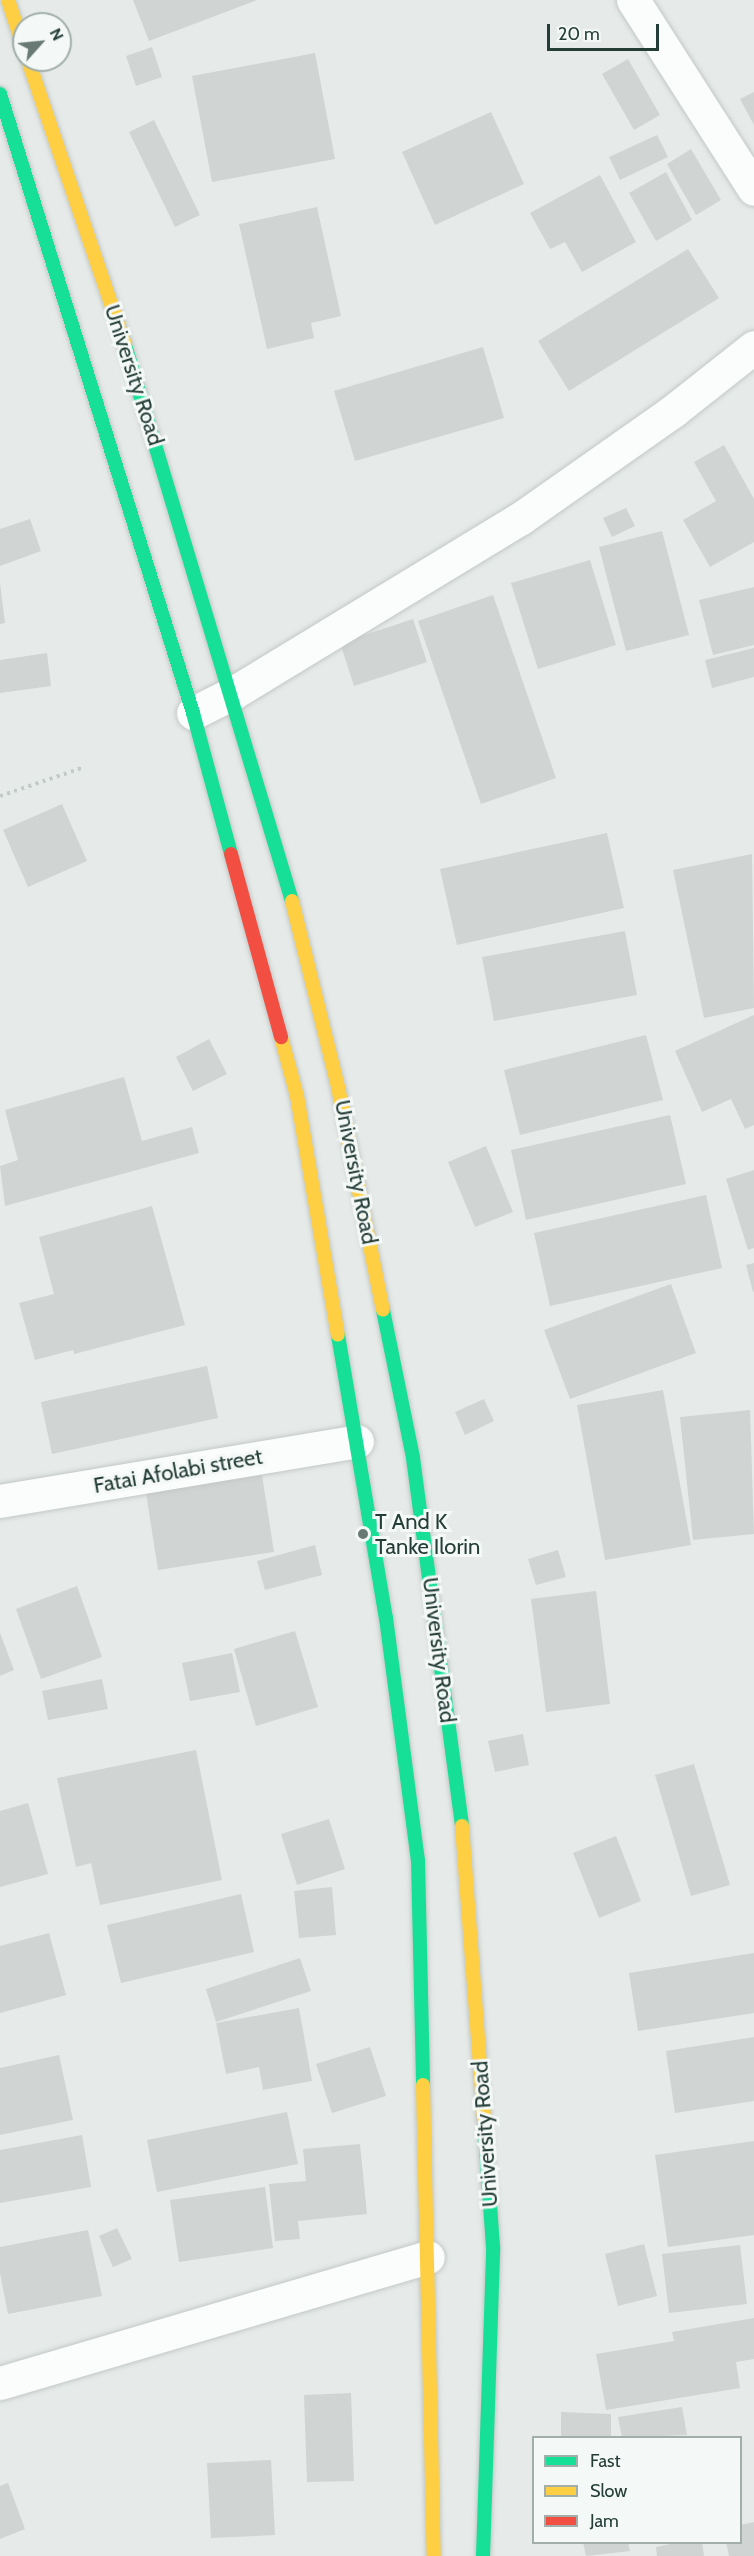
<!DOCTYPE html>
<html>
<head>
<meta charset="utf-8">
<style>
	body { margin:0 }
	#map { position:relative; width:754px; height:2556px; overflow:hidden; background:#e6ebe9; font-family:Cabin,sans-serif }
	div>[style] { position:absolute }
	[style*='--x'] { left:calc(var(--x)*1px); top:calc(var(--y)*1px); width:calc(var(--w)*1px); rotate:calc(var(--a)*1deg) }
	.building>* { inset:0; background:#d0d4d3 }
	.path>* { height:4px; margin-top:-2px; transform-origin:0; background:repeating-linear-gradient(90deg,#c2cbc7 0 3px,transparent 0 7.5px) }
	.roads { filter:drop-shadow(0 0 2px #c3c8c6) drop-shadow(0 0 2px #c3c8c6) }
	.street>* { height:33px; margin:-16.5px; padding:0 16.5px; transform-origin:16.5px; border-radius:16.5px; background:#fbfcfc }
	.fast>* { height:14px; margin:-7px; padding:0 7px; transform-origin:7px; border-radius:7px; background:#16e098 }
	.slow>* { height:14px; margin:-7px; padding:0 7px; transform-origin:7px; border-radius:7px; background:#ffcf43 }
	.jam>* { height:14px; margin:-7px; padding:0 7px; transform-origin:7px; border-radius:7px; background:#f24e42 }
	.dots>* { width:16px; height:16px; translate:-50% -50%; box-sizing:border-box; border:3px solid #f4f9f7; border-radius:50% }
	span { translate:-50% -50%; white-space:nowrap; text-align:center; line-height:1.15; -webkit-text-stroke:6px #f4f9f7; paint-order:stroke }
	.street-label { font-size:22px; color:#253d37 }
	.poi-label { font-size:22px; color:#253d37 }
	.left { translate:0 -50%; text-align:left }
	.legend { position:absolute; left:532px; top:2436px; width:210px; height:108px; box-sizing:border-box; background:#f4f9f7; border:2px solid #a1aeaa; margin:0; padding:8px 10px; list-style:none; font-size:18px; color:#253d37 }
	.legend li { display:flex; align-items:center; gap:12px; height:30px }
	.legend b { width:30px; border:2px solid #a1aeaa }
	.north { position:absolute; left:12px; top:12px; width:60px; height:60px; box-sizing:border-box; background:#f4f9f7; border:2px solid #a1aeaa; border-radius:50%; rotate:63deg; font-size:16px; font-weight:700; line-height:24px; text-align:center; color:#253d37 }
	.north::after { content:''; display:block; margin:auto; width:21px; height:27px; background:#697a75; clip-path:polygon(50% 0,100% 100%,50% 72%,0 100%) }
	.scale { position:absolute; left:547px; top:24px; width:112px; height:27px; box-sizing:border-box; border:3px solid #253d37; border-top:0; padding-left:8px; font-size:18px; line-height:21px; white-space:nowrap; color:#253d37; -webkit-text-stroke:4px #f4f9f7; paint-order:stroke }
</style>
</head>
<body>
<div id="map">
	<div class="building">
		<i style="clip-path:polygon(133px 0,257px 0,149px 41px)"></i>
		<i style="clip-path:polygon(152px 47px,162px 77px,136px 86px,126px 56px)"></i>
		<i style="clip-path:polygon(315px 53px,335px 159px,212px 182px,192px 76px)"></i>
		<i style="clip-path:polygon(628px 59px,660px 115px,634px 130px,602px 74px)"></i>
		<i style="clip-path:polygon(754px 92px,754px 125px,740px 99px)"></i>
		<i style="clip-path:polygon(491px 112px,524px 184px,435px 225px,402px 152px)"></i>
		<i style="clip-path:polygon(154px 120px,200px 215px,175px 227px,129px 132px)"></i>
		<i style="clip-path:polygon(657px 135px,668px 157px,620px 180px,609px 157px)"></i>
		<i style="clip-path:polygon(691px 149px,721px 200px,696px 215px,667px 164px)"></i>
		<i style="clip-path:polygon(666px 172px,692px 220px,656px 241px,629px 193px)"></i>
		<i style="clip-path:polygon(600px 175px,636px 242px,582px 272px,565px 242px,550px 249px,530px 213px)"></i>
		<i style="clip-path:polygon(317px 207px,341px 316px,311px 323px,314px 338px,267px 349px,239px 224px)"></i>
		<i style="clip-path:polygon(688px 249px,719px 298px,569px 391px,538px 341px)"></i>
		<i style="clip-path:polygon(483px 347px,504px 418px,355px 461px,334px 391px)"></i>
		<i style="clip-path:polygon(724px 445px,754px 499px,754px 542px,710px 567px,683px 520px,716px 501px,694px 462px)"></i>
		<i style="clip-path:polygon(626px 508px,635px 526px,612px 537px,603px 518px)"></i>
		<i style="clip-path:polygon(30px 519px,41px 551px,0 566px,0 529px)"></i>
		<i style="clip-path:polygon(662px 531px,689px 635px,626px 651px,599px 547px)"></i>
		<i style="clip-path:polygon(590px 560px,616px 645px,538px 669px,511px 583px)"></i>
		<i style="clip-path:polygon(0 583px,5px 623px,0 624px)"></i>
		<i style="clip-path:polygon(754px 587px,754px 645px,713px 655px,699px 600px)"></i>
		<i style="clip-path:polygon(493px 595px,556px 778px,481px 804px,418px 621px)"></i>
		<i style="clip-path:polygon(413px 619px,427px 662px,354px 686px,340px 643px)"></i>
		<i style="clip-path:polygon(754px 648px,754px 677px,712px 688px,705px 660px)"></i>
		<i style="clip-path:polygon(47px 653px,51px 686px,0 693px,0 660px)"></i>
		<i style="clip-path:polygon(62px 804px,87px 861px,28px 887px,3px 830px)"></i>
		<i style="clip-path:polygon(607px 833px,624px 908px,457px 945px,440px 869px)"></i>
		<i style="clip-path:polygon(752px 854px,754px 1008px,704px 1018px,673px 870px)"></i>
		<i style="clip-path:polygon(625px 931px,637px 995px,494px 1021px,482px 957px)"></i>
		<i style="clip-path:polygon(754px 1015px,754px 1125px,745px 1129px,731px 1099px,702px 1112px,675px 1051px)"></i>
		<i style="clip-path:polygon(646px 1035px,663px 1100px,520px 1135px,504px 1070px)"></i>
		<i style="clip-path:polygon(209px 1039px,227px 1074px,193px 1091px,176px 1057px)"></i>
		<i style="clip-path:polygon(124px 1077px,142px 1141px,192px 1127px,199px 1153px,5px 1206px,0 1166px,18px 1160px,5px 1110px)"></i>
		<i style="clip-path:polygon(670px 1115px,686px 1184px,526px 1220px,511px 1150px)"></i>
		<i style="clip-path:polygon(486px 1146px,513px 1212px,475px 1227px,448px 1162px)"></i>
		<i style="clip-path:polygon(754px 1170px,754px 1248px,748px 1250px,726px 1179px)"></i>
		<i style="clip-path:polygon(706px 1195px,722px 1268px,550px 1306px,534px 1233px)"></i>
		<i style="clip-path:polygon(152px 1206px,185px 1325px,74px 1354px,73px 1350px,35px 1360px,19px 1303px,54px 1294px,39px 1237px)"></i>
		<i style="clip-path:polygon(754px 1263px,754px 1292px,753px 1292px,746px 1265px)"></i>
		<i style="clip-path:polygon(671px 1284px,696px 1353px,570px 1399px,544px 1330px)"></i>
		<i style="clip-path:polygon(207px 1366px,218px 1418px,52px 1454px,41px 1402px)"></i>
		<i style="clip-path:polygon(663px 1390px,691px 1545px,605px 1560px,577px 1405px)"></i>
		<i style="clip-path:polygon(484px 1399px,494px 1421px,465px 1435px,455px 1412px)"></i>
		<i style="clip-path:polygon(750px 1410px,754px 1534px,693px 1540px,680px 1417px)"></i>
		<i style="clip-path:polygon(262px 1475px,274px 1552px,158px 1570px,146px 1493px)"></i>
		<i style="clip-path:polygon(315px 1545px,322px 1575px,265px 1590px,257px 1561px)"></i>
		<i style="clip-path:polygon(558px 1550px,566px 1577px,536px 1585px,528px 1559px)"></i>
		<i style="clip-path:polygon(77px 1586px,102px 1657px,41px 1679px,16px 1609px)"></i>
		<i style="clip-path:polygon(596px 1591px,610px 1704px,546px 1712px,531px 1599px)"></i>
		<i style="clip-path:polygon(295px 1631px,318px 1707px,256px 1726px,234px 1649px)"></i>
		<i style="clip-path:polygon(0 1633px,14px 1670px,0 1676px)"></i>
		<i style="clip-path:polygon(232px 1653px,240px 1692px,190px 1701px,182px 1663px)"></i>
		<i style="clip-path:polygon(102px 1679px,108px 1709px,48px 1720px,42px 1691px)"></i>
		<i style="clip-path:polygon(523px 1734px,529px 1765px,495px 1772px,488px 1741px)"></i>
		<i style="clip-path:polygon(196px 1750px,222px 1880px,100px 1905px,91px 1863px,76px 1867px,57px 1778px)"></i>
		<i style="clip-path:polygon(694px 1764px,730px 1885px,691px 1896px,655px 1775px)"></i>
		<i style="clip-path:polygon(28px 1803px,48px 1874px,0 1887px,0 1811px)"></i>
		<i style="clip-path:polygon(329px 1819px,345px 1869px,297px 1885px,281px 1834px)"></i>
		<i style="clip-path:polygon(616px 1836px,641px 1901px,599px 1918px,573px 1853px)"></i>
		<i style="clip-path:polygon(332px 1887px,336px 1935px,299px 1938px,294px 1891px)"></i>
		<i style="clip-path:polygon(241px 1894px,254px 1952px,121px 1983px,107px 1925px)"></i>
		<i style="clip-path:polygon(49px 1933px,66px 1995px,0 2013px,0 1946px)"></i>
		<i style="clip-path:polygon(754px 1953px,754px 2013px,638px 2031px,629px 1973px)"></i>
		<i style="clip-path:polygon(300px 1958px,311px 1991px,216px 2022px,206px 1989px)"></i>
		<i style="clip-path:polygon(299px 2008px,312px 2081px,263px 2090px,259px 2067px,226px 2074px,216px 2023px)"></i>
		<i style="clip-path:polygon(754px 2037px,754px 2101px,675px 2113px,666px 2051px)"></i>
		<i style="clip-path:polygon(370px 2047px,386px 2096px,332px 2113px,316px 2064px)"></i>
		<i style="clip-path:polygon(59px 2055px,73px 2120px,0 2135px,0 2068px)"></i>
		<i style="clip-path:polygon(287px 2112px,298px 2164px,157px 2192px,147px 2140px)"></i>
		<i style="clip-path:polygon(82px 2135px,91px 2187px,0 2203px,0 2150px)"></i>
		<i style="clip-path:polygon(754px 2141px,754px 2235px,668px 2247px,655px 2155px)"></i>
		<i style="clip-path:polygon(360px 2144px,367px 2214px,298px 2221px,300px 2239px,275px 2241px,269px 2184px,306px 2181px,303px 2149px)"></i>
		<i style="clip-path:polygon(265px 2187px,273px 2248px,179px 2262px,170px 2200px)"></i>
		<i style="clip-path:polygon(117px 2228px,132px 2259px,113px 2267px,99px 2236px)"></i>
		<i style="clip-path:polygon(88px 2230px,102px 2296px,8px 2314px,0 2273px,0 2247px)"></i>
		<i style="clip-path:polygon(644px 2244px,657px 2296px,618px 2306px,605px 2254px)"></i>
		<i style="clip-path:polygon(740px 2245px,747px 2304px,669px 2313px,662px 2254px)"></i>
		<i style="clip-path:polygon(754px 2318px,754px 2359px,736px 2362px,740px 2388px,606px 2410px,596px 2354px,674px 2341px,672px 2332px)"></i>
		<i style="clip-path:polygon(351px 2393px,354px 2481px,307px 2482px,304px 2395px)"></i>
		<i style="clip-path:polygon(682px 2407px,687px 2435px,622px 2438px,618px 2417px)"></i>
		<i style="clip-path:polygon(561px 2412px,611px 2414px,611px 2438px,561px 2438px)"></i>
		<i style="clip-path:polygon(271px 2460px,275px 2535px,211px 2538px,207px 2463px)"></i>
		<i style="clip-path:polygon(8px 2483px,25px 2529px,0 2539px,0 2486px)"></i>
		<i style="clip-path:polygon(754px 2522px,754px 2556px,729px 2556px,726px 2542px,740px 2542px,740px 2525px)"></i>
		<i style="clip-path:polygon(583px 2542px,628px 2542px,630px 2551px,586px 2556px)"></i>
		<i style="clip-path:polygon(680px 2542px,702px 2542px,704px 2556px,657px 2556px,656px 2547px)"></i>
	</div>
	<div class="path">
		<i style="--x:0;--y:796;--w:89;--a:-19"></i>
	</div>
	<div class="roads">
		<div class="street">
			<i style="--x:633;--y:0;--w:224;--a:57.4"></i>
			<i style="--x:193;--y:713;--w:45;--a:-26.6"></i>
			<i style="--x:233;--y:693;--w:337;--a:-31.3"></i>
			<i style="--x:521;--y:518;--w:186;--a:-35.1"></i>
			<i style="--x:673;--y:411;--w:103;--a:-38.3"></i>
			<i style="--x:0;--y:1501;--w:362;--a:-9.5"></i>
			<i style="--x:0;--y:2383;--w:446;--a:-16.4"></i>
		</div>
		<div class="fast">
			<i style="--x:0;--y:94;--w:648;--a:72.68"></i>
			<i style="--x:193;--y:713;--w:146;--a:74.9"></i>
			<i style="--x:125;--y:345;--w:581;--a:73.28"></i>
			<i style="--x:383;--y:1310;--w:151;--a:78.5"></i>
			<i style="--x:413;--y:1458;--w:371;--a:82.4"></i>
			<i style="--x:338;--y:1335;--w:287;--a:80.4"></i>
			<i style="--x:386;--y:1618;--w:244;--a:82.5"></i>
			<i style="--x:418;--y:1860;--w:225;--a:88.7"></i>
			<i style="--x:483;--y:2556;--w:309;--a:-88.1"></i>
			<i style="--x:493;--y:2247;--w:129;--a:-94"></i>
		</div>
		<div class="slow">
			<i style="--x:8;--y:0;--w:51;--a:71.6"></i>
			<i style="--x:28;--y:60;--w:301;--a:71.2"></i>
			<i style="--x:292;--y:901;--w:192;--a:76.1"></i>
			<i style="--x:338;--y:1087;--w:227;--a:78.6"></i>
			<i style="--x:281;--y:1037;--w:61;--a:74.8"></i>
			<i style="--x:297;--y:1096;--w:242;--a:80.3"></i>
			<i style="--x:462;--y:1826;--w:293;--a:85.7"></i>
			<i style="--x:423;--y:2085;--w:471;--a:88.7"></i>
		</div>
		<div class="jam">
			<i style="--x:231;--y:854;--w:190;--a:74.7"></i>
		</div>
	</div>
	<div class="dots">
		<i style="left:363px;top:1534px;background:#697a75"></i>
	</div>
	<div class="street-label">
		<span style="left:134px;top:375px;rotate:72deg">University Road</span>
		<span style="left:356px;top:1172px;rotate:79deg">University Road</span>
		<span style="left:178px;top:1471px;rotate:-10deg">Fatai Afolabi street</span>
		<span style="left:439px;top:1650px;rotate:83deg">University Road</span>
		<span style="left:485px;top:2134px;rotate:-94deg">University Road</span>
	</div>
	<div class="poi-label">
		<span class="left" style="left:375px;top:1534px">T And K<br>Tanke Ilorin</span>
	</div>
	<ul class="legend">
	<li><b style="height:8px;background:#16e098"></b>Fast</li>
	<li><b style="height:8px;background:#ffcf43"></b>Slow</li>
	<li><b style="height:8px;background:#f24e42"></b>Jam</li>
	</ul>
	<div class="north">N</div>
	<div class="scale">20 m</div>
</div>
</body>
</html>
